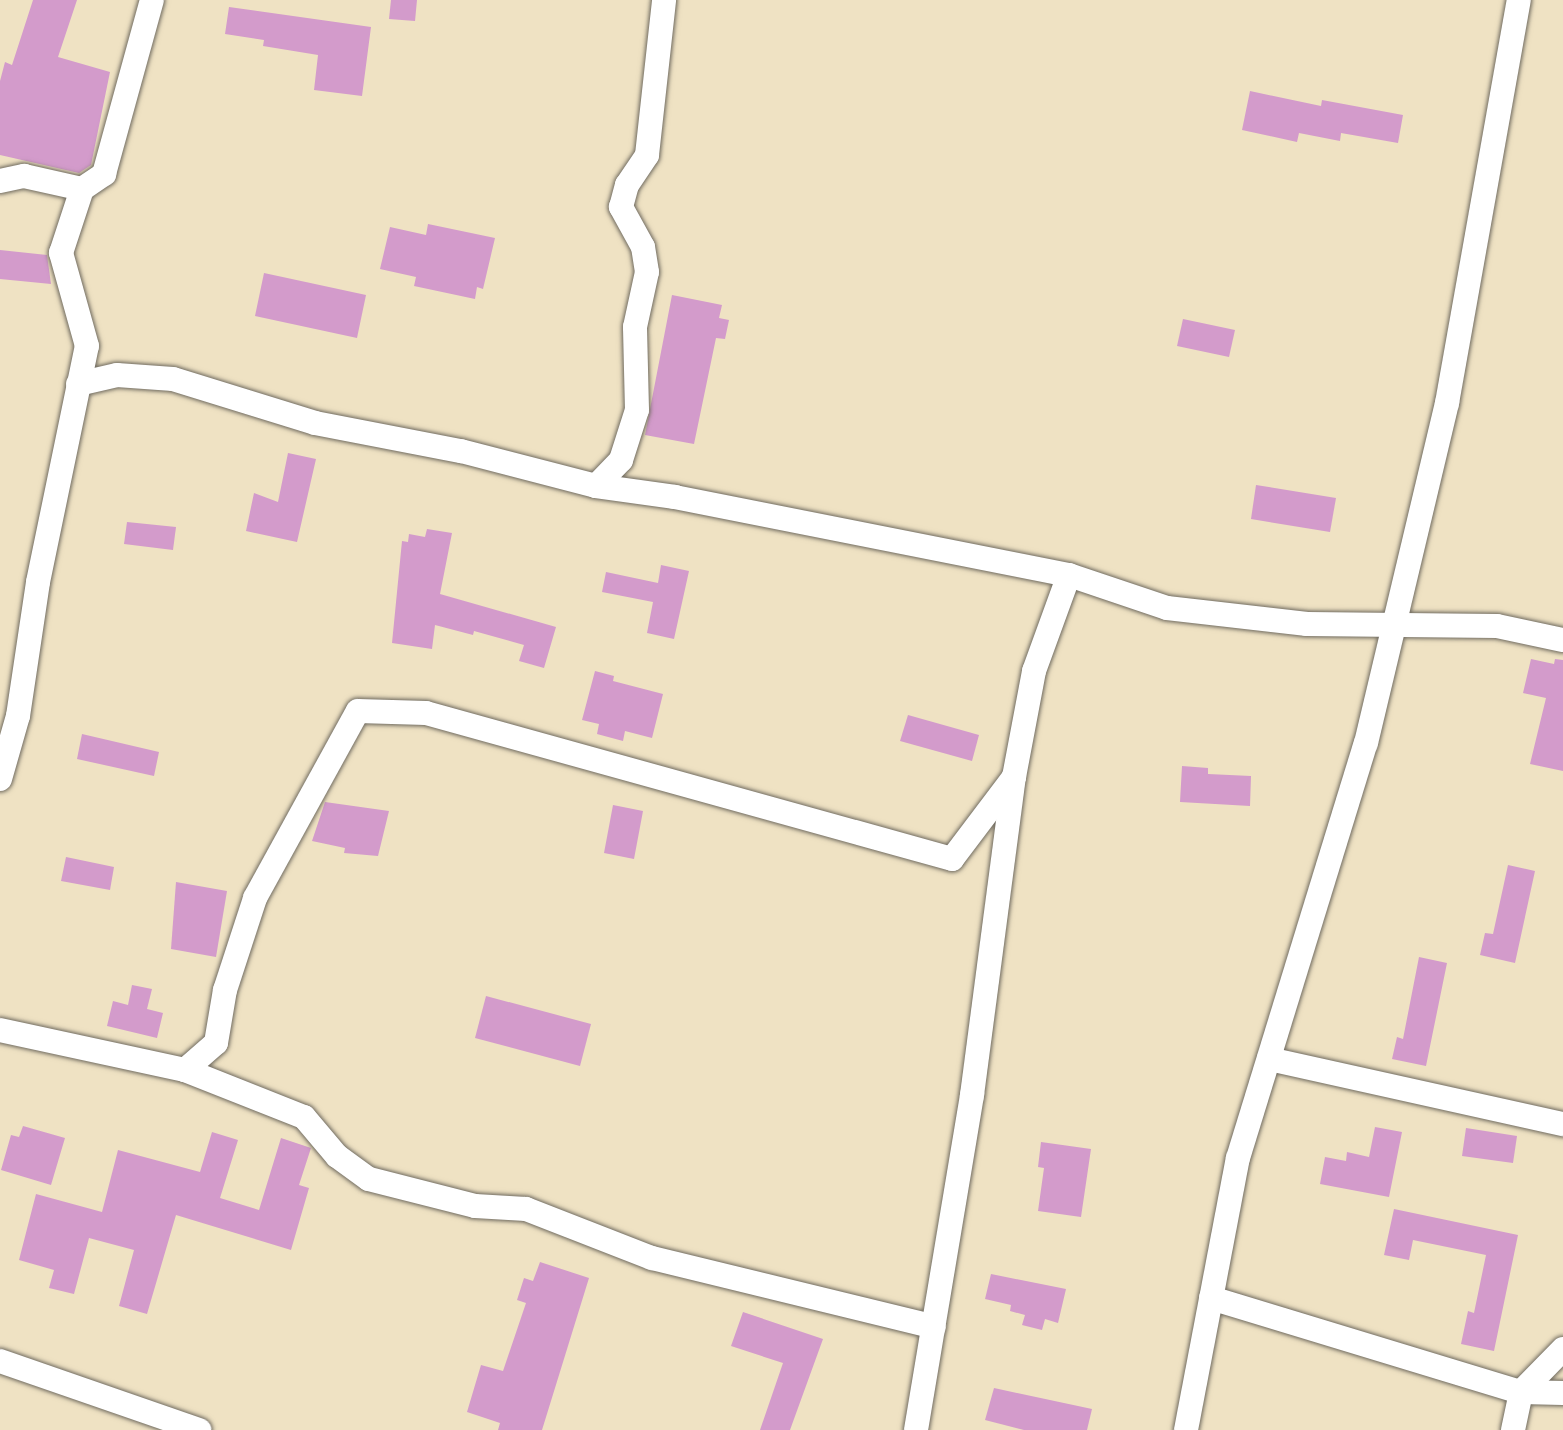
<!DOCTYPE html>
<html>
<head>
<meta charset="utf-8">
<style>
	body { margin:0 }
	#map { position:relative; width:1563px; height:1430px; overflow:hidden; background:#efe2c3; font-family:"IM FELL English",serif }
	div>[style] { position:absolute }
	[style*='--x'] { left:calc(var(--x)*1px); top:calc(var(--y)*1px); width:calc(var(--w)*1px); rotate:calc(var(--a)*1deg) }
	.building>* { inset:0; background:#d39bcb }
	.roads { filter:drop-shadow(0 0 2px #706b60) drop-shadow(0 0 2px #706b60) }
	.minor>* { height:24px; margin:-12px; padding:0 12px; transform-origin:12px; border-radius:12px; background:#fff }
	span { translate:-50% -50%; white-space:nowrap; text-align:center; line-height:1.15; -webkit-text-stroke:7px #fdfcf7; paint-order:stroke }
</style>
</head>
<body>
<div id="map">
	<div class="building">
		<i style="clip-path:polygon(33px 0,77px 0,58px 57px,110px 72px,91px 165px,79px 173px,0 155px,0 81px,5px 62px,12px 65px)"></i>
		<i style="clip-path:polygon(391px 0,417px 0,415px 21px,389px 19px)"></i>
		<i style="clip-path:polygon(229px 7px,371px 27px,362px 96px,314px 90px,318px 55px,263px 46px,264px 40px,225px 34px)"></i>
		<i style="clip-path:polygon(1250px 91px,1321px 106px,1322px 100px,1403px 115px,1398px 143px,1341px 133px,1340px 141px,1299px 133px,1297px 142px,1242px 130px)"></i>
		<i style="clip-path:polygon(428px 224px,495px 238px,483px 289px,477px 287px,475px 299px,414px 286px,416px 277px,380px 269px,390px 227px,426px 235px)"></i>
		<i style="clip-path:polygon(0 250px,47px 255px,51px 284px,0 279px)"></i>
		<i style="clip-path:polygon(264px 273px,366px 295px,357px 338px,255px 316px)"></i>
		<i style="clip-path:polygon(672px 295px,722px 305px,719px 318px,729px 320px,725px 339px,716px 338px,694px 444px,645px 435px)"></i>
		<i style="clip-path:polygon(1183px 319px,1235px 330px,1229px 357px,1177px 346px)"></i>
		<i style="clip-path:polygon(288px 453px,316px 459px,297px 542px,246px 531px,254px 493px,278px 502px)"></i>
		<i style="clip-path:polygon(1256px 485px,1336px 498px,1330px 532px,1251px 519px)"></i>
		<i style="clip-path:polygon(127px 522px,176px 527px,173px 550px,124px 544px)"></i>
		<i style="clip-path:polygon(427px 529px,452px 533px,440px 594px,556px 627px,544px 668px,519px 661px,524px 645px,474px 631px,473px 635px,435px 625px,432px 649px,392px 643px,402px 541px,408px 542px,409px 534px,425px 537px)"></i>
		<i style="clip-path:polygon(661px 565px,689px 571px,674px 639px,647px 633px,653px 602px,602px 592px,606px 572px,658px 583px)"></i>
		<i style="clip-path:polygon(1531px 659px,1554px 664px,1555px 659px,1563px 660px,1563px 771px,1530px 764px,1546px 698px,1523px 693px)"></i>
		<i style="clip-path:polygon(595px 671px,614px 676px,613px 681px,663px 694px,652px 738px,625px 731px,623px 741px,597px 734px,599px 724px,582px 720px)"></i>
		<i style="clip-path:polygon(908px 715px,979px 735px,972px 761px,900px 741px)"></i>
		<i style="clip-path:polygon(82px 734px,159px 752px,154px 776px,77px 759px)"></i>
		<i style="clip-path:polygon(1182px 766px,1208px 768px,1208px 774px,1251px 776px,1250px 806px,1180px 802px)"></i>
		<i style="clip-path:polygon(325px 802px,389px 811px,378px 856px,344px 853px,345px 848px,312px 841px)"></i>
		<i style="clip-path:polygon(613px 805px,643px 811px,634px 859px,604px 853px)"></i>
		<i style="clip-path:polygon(66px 857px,114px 867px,110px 890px,61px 881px)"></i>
		<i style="clip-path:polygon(1508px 865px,1535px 871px,1515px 963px,1480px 955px,1485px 933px,1493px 934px)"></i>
		<i style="clip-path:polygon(176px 882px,227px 891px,216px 957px,171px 949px)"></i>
		<i style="clip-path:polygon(1419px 957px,1447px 963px,1426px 1066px,1392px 1059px,1397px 1037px,1403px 1039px)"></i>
		<i style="clip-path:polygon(132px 985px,152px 989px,147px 1009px,163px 1013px,157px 1038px,107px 1026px,113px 1001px,128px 1005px)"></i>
		<i style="clip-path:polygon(486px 996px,591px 1024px,580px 1066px,475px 1038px)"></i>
		<i style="clip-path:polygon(23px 1126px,65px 1138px,51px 1185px,1px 1170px,11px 1135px,19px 1137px)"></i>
		<i style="clip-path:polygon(1375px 1127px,1402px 1132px,1389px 1197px,1320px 1184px,1325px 1157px,1346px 1161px,1347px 1152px,1369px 1157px)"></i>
		<i style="clip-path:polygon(1466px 1128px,1517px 1136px,1513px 1163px,1462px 1156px)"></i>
		<i style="clip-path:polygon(212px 1132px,238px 1140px,220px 1198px,259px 1210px,281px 1138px,311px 1148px,299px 1185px,309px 1188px,291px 1250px,176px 1215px,147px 1314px,119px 1306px,134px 1250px,89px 1238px,74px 1294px,49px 1288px,54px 1270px,19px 1260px,36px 1194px,102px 1212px,118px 1150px,200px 1172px)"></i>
		<i style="clip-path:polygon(1041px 1142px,1091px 1149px,1081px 1217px,1038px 1211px,1044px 1168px,1038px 1167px)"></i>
		<i style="clip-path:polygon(1394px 1209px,1518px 1235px,1494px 1351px,1461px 1344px,1468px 1311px,1474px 1313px,1486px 1255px,1413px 1240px,1409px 1260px,1384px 1255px)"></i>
		<i style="clip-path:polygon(540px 1262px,589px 1278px,542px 1430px,498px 1430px,500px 1423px,467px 1412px,481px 1365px,503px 1371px,526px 1303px,517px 1300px,524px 1278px,533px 1281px)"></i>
		<i style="clip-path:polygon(991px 1274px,1066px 1289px,1058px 1323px,1045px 1319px,1042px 1330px,1022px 1325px,1025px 1315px,1010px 1311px,1011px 1305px,985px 1299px)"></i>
		<i style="clip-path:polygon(743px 1312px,823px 1339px,790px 1430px,760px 1430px,783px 1363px,731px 1346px)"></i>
		<i style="clip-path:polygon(994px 1388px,1092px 1409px,1087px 1430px,1024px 1430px,985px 1420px)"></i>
	</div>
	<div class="roads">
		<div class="minor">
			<i style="--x:0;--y:181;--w:25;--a:-12"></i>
			<i style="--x:24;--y:176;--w:59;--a:12.6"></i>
			<i style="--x:82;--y:189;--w:27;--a:-34"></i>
			<i style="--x:104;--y:174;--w:180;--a:-74.6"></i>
			<i style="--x:78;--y:384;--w:40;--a:-13"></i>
			<i style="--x:117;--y:375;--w:56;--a:4.1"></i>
			<i style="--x:173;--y:379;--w:149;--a:17.2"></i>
			<i style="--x:315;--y:423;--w:149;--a:10.9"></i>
			<i style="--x:461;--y:451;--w:139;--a:14.5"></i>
			<i style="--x:596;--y:486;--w:80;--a:7.9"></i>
			<i style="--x:675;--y:497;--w:402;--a:11.2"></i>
			<i style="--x:1069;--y:575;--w:103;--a:18.6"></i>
			<i style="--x:1167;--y:608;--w:141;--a:6.5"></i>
			<i style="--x:1307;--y:624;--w:190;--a:0.6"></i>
			<i style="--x:1497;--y:626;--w:67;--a:12"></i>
			<i style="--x:596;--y:486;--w:36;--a:-46"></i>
			<i style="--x:621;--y:460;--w:52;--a:-72.3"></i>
			<i style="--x:637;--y:410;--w:83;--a:-91.4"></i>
			<i style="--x:635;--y:327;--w:56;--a:-77.7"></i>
			<i style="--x:647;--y:272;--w:25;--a:-99"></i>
			<i style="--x:643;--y:247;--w:46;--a:-118.8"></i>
			<i style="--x:621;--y:207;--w:23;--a:-75"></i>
			<i style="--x:627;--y:185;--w:36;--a:-56"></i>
			<i style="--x:647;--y:155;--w:156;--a:-83.7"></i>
			<i style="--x:0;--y:779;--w:66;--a:-74.1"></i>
			<i style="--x:18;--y:716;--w:135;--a:-81.5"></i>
			<i style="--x:38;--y:582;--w:241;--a:-78.3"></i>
			<i style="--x:87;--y:346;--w:97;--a:-105.6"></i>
			<i style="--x:61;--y:253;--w:67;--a:-71.8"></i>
			<i style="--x:0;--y:1030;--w:189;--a:12.2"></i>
			<i style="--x:185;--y:1070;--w:128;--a:21.6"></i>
			<i style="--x:304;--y:1117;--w:51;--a:49.8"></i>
			<i style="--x:337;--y:1156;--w:39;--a:36"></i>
			<i style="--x:369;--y:1179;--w:109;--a:14.3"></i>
			<i style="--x:475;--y:1206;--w:51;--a:3.4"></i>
			<i style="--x:526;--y:1209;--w:135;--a:21.3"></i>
			<i style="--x:652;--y:1258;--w:290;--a:13.7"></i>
			<i style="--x:1269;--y:1059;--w:301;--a:12.5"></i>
			<i style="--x:185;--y:1070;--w:41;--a:-41.1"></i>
			<i style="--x:216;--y:1043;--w:54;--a:-80.4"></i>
			<i style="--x:225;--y:990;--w:97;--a:-71.9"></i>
			<i style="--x:255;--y:898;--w:213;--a:-61.2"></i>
			<i style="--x:358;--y:711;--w:68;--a:1.7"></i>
			<i style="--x:426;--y:713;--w:546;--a:15.51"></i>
			<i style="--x:952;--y:859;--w:103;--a:-52.9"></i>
			<i style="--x:1211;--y:1298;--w:324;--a:16.9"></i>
			<i style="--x:1521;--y:1392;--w:42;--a:1.4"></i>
			<i style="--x:0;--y:1361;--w:211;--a:19.1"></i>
			<i style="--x:916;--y:1430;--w:340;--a:-80.5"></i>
			<i style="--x:972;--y:1095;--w:321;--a:-82.5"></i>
			<i style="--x:1014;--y:777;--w:108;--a:-79.3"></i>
			<i style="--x:1034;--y:671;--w:102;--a:-70"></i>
			<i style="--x:1186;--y:1430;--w:277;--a:-79.2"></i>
			<i style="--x:1238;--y:1158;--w:434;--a:-72.9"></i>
			<i style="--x:1366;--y:743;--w:350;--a:-76.6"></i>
			<i style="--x:1447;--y:403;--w:409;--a:-79.9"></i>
			<i style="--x:1513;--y:1430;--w:39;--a:-78"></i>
			<i style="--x:1521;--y:1392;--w:60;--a:-45.7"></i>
		</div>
	</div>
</div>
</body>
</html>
